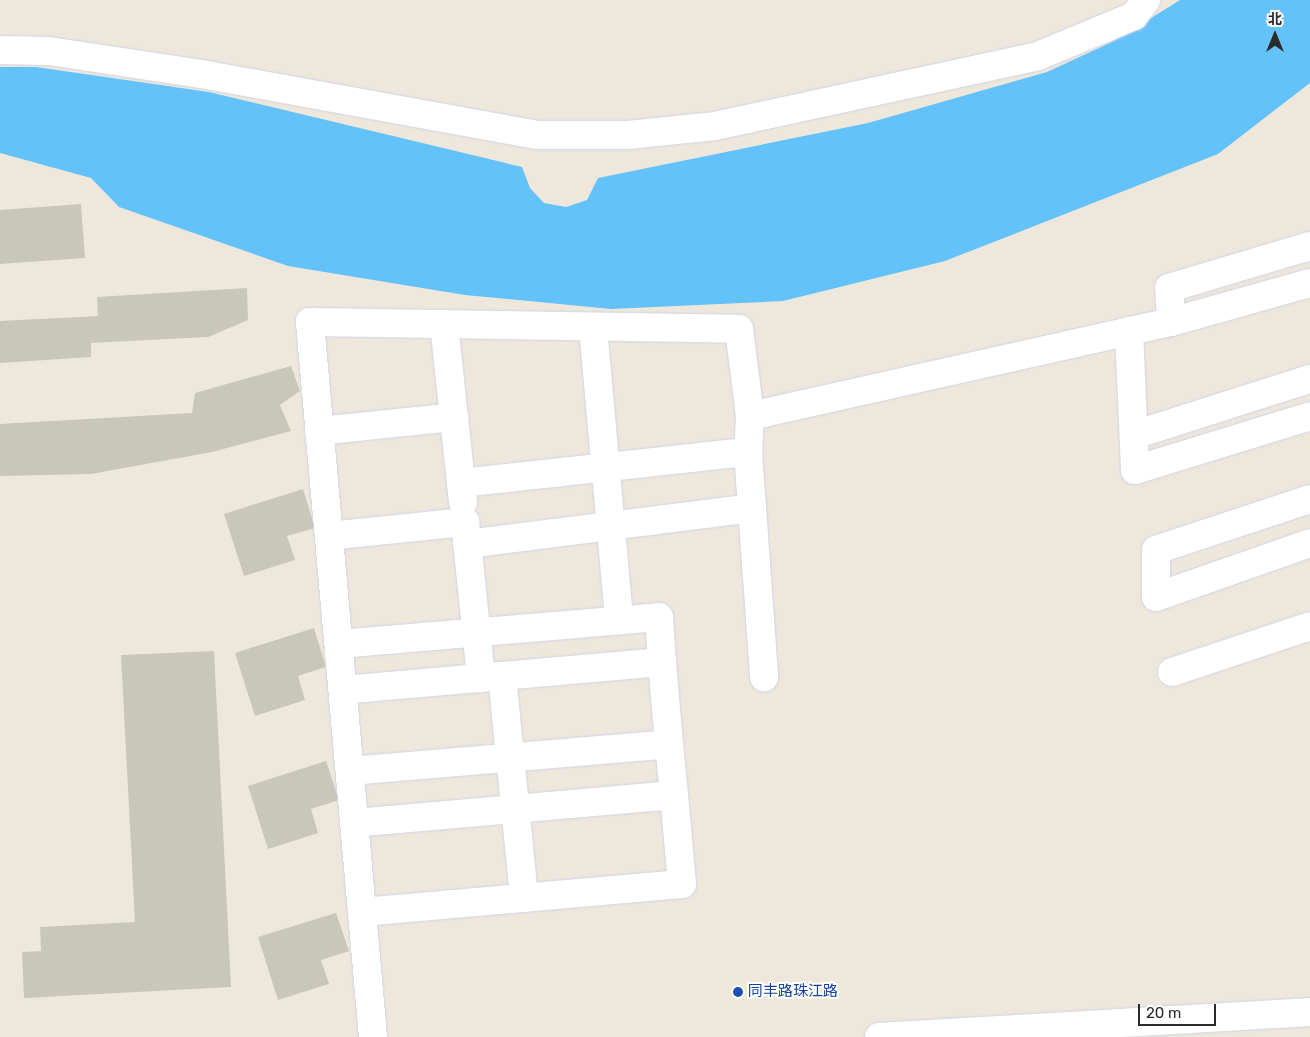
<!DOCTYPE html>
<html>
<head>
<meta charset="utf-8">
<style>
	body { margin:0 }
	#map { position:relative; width:1310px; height:1037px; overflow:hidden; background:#eee8dc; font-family:Rubik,"Noto Sans SC",sans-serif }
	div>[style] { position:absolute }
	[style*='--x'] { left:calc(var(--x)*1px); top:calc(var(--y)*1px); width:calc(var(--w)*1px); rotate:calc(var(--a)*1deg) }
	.water>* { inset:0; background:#64c2fb }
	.building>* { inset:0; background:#c9c6ba }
	.roads { filter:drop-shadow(0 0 1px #d1d2e5) drop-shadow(0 0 1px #d1d2e5) }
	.minor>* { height:28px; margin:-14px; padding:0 14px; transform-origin:14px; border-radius:14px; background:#fff }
	.dots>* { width:14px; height:14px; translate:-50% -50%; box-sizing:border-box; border:2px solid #fff; border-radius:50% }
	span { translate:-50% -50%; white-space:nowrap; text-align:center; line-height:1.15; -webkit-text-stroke:4px #fff; paint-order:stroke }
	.transit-label { font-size:15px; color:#164399 }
	.left { translate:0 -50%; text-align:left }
	.north { position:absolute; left:1250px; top:10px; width:50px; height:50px; -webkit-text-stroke:4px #fff; paint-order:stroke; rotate:0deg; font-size:14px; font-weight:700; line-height:20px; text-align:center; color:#2b2b2b }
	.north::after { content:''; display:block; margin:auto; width:18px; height:22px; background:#2b2b2b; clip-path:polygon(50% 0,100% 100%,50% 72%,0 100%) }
	.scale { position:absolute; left:1138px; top:1004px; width:78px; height:22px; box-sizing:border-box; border:2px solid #2b2b2b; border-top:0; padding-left:6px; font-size:15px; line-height:18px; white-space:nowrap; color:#2b2b2b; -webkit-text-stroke:4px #fff; paint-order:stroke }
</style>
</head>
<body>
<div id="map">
	<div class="water">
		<i style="clip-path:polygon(1180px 0,1310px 0,1310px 83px,1218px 154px,945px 261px,783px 301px,611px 309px,465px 295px,288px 266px,119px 207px,91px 178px,0 153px,0 67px,36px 67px,209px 92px,522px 167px,530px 188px,544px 203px,566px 207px,587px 200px,598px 178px,868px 123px,1047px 72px,1114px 41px)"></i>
	</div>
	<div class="building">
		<i style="clip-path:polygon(81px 204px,85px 258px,0 264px,0 210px)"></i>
		<i style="clip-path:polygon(247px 288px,248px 320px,208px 337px,91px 343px,91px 357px,0 363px,0 321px,98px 316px,97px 297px)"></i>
		<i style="clip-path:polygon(291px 366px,300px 391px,280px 405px,291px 431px,212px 452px,91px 474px,0 476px,0 424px,192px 413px,195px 393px)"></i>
		<i style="clip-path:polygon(303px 489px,315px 528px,287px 536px,295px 560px,244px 576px,224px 514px)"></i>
		<i style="clip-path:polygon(314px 628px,326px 667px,298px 676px,305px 700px,255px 716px,235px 653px)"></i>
		<i style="clip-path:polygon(214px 651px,231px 987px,24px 998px,22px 952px,41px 951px,40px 927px,135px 922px,121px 655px)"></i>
		<i style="clip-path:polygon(326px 761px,339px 800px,311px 809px,318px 833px,268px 849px,248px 786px)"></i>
		<i style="clip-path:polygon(336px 913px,349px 951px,321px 960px,329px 984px,278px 1000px,258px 937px)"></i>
	</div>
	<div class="roads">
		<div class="minor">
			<i style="--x:0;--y:50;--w:49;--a:1.2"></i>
			<i style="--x:49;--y:51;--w:160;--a:8.6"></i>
			<i style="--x:207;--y:75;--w:335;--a:10.3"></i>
			<i style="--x:537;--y:135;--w:91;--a:0"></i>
			<i style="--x:628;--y:135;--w:87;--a:-5.9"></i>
			<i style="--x:715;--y:126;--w:330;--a:-12.2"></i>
			<i style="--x:1038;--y:56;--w:104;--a:-22.6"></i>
			<i style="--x:1134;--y:16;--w:20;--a:-53"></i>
			<i style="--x:1171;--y:322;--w:34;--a:-93"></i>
			<i style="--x:1169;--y:288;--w:147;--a:-16.6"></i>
			<i style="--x:444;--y:324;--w:179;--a:83.9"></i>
			<i style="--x:593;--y:327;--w:294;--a:84.9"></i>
			<i style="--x:1129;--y:331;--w:139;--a:87.5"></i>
			<i style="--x:1135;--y:470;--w:183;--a:-17.1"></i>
			<i style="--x:750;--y:416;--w:431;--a:-12.6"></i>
			<i style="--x:1171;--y:322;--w:144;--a:-15.7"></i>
			<i style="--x:319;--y:431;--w:136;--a:-5.9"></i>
			<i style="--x:1134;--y:435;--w:185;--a:-17.7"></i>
			<i style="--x:461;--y:483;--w:289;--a:-6.2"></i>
			<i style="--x:1310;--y:499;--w:162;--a:161.7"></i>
			<i style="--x:1156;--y:550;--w:47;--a:90"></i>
			<i style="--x:1156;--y:597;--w:163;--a:-19.3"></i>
			<i style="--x:329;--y:536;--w:137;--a:-5.9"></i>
			<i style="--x:465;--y:522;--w:157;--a:84.1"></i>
			<i style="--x:467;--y:544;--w:287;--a:-7.2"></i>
			<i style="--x:339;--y:644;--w:321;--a:-4.8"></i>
			<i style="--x:659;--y:617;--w:45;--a:86.2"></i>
			<i style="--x:662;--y:662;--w:320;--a:175"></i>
			<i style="--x:662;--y:662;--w:82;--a:85.1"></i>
			<i style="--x:1172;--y:672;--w:145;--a:-18.4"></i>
			<i style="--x:502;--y:676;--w:223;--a:84.3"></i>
			<i style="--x:350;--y:771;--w:320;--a:-4.8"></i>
			<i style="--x:669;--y:744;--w:51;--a:84.4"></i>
			<i style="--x:674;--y:795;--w:320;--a:175"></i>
			<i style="--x:362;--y:912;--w:321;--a:-5"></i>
			<i style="--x:682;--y:884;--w:89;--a:-95.1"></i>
			<i style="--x:373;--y:1037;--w:718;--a:-95.04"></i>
			<i style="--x:310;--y:322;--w:429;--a:0.9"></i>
			<i style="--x:739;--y:329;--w:88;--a:82.8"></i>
			<i style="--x:750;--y:416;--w:36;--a:93"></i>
			<i style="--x:748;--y:452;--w:226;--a:85.9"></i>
			<i style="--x:879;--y:1037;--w:432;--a:-3.3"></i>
		</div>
	</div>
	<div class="dots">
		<i style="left:738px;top:992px;background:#1a4fb4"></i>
	</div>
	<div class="transit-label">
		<span class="left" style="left:748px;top:992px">同丰路珠江路</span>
	</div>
	<div class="north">北</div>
	<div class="scale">20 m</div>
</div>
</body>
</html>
